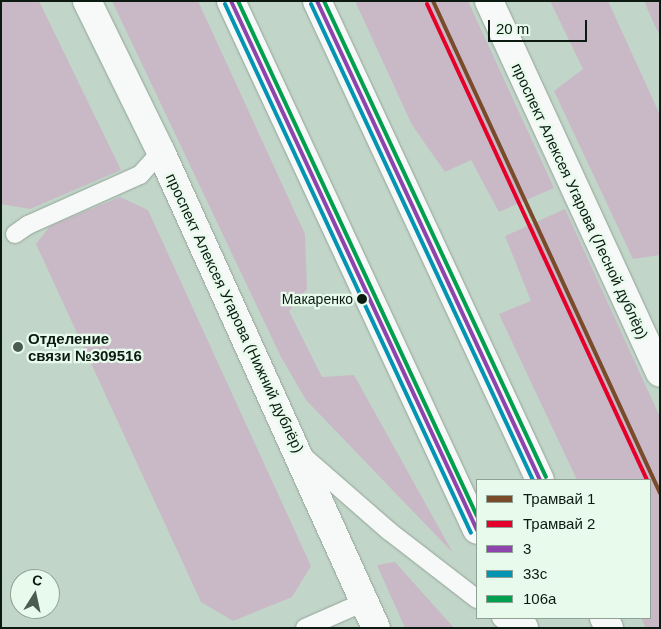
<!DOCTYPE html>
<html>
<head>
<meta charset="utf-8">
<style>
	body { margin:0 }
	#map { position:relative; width:661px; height:629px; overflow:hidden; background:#c1d6c8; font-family:Helvetica,sans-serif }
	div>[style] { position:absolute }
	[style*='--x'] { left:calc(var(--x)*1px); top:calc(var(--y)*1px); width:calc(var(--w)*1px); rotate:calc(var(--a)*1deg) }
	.green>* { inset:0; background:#c9b9c6 }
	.roads { filter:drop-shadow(0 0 1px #93a398) drop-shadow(0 0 1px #93a398) }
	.service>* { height:18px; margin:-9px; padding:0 9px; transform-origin:9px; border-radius:9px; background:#f6f9f7 }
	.minor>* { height:28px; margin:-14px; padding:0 14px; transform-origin:14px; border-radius:14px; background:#f6f9f7 }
	.tertiary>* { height:28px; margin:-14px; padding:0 14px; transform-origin:14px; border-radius:14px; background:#f6f9f7 }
	.primary>* { height:28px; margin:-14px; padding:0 14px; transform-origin:14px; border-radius:14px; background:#f6f9f7 }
	.bus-1>* { height:4px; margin:-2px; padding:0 2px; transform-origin:2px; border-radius:2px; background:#8e44ad }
	.bus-2>* { height:4px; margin:-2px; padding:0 2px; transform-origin:2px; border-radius:2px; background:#0294b2 }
	.bus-3>* { height:4px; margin:-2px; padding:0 2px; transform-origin:2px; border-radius:2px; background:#019f4e }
	.tram-1>* { height:4px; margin:-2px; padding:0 2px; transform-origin:2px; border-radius:2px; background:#7a4b2a }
	.tram-2>* { height:4px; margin:-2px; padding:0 2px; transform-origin:2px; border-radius:2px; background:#e4002b }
	.dots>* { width:14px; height:14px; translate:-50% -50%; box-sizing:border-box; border:2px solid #e7faec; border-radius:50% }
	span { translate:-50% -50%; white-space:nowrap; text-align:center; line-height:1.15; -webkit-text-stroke:4.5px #e7faec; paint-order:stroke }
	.bus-label { font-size:14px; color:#0c1a11 }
	.right { translate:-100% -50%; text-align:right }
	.street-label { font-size:15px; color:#0c1a11 }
	.poi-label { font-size:15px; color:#0c1a11; font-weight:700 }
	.left { translate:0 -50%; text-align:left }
	.frame { position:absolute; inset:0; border:2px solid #0c1a11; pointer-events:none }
	.legend { position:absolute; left:476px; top:479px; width:175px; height:140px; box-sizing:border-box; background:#e7faec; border:1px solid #8fa094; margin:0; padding:6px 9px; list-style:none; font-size:15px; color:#0c1a11 }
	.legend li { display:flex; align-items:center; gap:10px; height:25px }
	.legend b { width:25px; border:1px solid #8fa094 }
	.north { position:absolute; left:10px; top:569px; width:50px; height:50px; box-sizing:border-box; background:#e7faec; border:1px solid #8fa094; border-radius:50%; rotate:10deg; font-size:14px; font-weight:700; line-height:20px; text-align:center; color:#0c1a11 }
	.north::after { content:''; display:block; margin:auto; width:18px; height:22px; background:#4b5c51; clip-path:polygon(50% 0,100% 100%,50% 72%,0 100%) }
	.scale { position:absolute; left:488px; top:20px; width:99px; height:22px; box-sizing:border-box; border:2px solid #0c1a11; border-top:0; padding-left:6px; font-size:15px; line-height:18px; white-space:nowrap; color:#0c1a11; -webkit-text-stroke:4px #e7faec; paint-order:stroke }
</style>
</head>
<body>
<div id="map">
	<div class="green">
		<i style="clip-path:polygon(1px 1px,39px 1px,121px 170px,30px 209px,1px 204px)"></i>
		<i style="clip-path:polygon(112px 1px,198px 1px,305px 234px,307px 289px,289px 311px,322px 377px,354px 375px,453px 553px,306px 400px,281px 357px)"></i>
		<i style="clip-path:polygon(355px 1px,468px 1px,554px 188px,499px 212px,471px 160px,445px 172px,412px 125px)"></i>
		<i style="clip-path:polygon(550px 1px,608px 1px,660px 115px,660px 255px,633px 259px,554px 91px,583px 69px)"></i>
		<i style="clip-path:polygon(644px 1px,660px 1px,660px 36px,655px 26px)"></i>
		<i style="clip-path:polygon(120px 197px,148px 210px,311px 566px,292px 597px,233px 621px,201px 602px,36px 244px,50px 226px)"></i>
		<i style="clip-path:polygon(565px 209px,660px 417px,660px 628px,646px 628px,641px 618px,650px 618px,650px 480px,577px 480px,499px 314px,531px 301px,505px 236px)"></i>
		<i style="clip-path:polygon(395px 562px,454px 628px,405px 628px,377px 565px)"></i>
	</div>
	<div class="roads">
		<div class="service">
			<i style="--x:15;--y:234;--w:16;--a:-35"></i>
			<i style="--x:28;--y:225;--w:123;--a:-24.1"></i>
			<i style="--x:140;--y:175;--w:31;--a:-48"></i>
			<i style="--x:303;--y:456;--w:114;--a:41.1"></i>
			<i style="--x:389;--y:531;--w:111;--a:37.7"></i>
			<i style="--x:501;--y:618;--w:16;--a:38"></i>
			<i style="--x:305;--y:628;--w:64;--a:-23.8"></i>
		</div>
		<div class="minor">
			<i style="--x:87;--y:1;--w:168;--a:63.9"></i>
			<i style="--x:161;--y:152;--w:522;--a:65.69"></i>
		</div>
		<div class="tertiary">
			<i style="--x:489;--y:1;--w:409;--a:65.3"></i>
		</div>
		<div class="primary">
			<i style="--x:231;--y:1;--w:583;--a:65.06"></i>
			<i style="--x:317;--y:1;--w:528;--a:65.04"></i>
			<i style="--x:519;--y:618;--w:11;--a:63"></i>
			<i style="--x:604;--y:618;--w:11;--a:63"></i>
		</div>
	</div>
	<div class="bus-1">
		<i style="--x:231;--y:1;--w:583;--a:65.06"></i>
		<i style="--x:317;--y:1;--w:528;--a:65.04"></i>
	</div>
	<div class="bus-2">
		<i style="--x:225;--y:4;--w:583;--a:65.06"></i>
		<i style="--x:311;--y:4;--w:525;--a:65"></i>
	</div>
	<div class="bus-3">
		<i style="--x:238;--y:1;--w:568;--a:65.11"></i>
		<i style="--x:324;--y:1;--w:525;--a:65"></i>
	</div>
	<div class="tram-1">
		<i style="--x:433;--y:1;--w:542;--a:65.23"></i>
	</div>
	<div class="tram-2">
		<i style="--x:427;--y:4;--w:524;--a:65.19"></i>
	</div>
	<div class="dots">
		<i style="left:362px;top:299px;background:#0c1a11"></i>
		<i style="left:18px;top:347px;background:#4b5c51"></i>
	</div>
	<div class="bus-label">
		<span class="right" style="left:353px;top:299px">Макаренко</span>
	</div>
	<div class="street-label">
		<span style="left:580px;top:201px;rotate:65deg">проспект Алексея Угарова (Лесной дублёр)</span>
		<span style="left:235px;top:313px;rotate:65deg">проспект Алексея Угарова (Нижний дублёр)</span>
	</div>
	<div class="poi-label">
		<span class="left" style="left:28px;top:347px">Отделение<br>связи №309516</span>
	</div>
	<div class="frame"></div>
	<ul class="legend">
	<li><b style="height:6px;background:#7a4b2a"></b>Трамвай 1</li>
	<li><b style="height:6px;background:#e4002b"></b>Трамвай 2</li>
	<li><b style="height:6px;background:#8e44ad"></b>3</li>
	<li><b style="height:6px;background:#0294b2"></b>33с</li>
	<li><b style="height:6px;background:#019f4e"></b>106а</li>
	</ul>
	<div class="north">С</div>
	<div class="scale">20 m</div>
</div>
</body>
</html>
